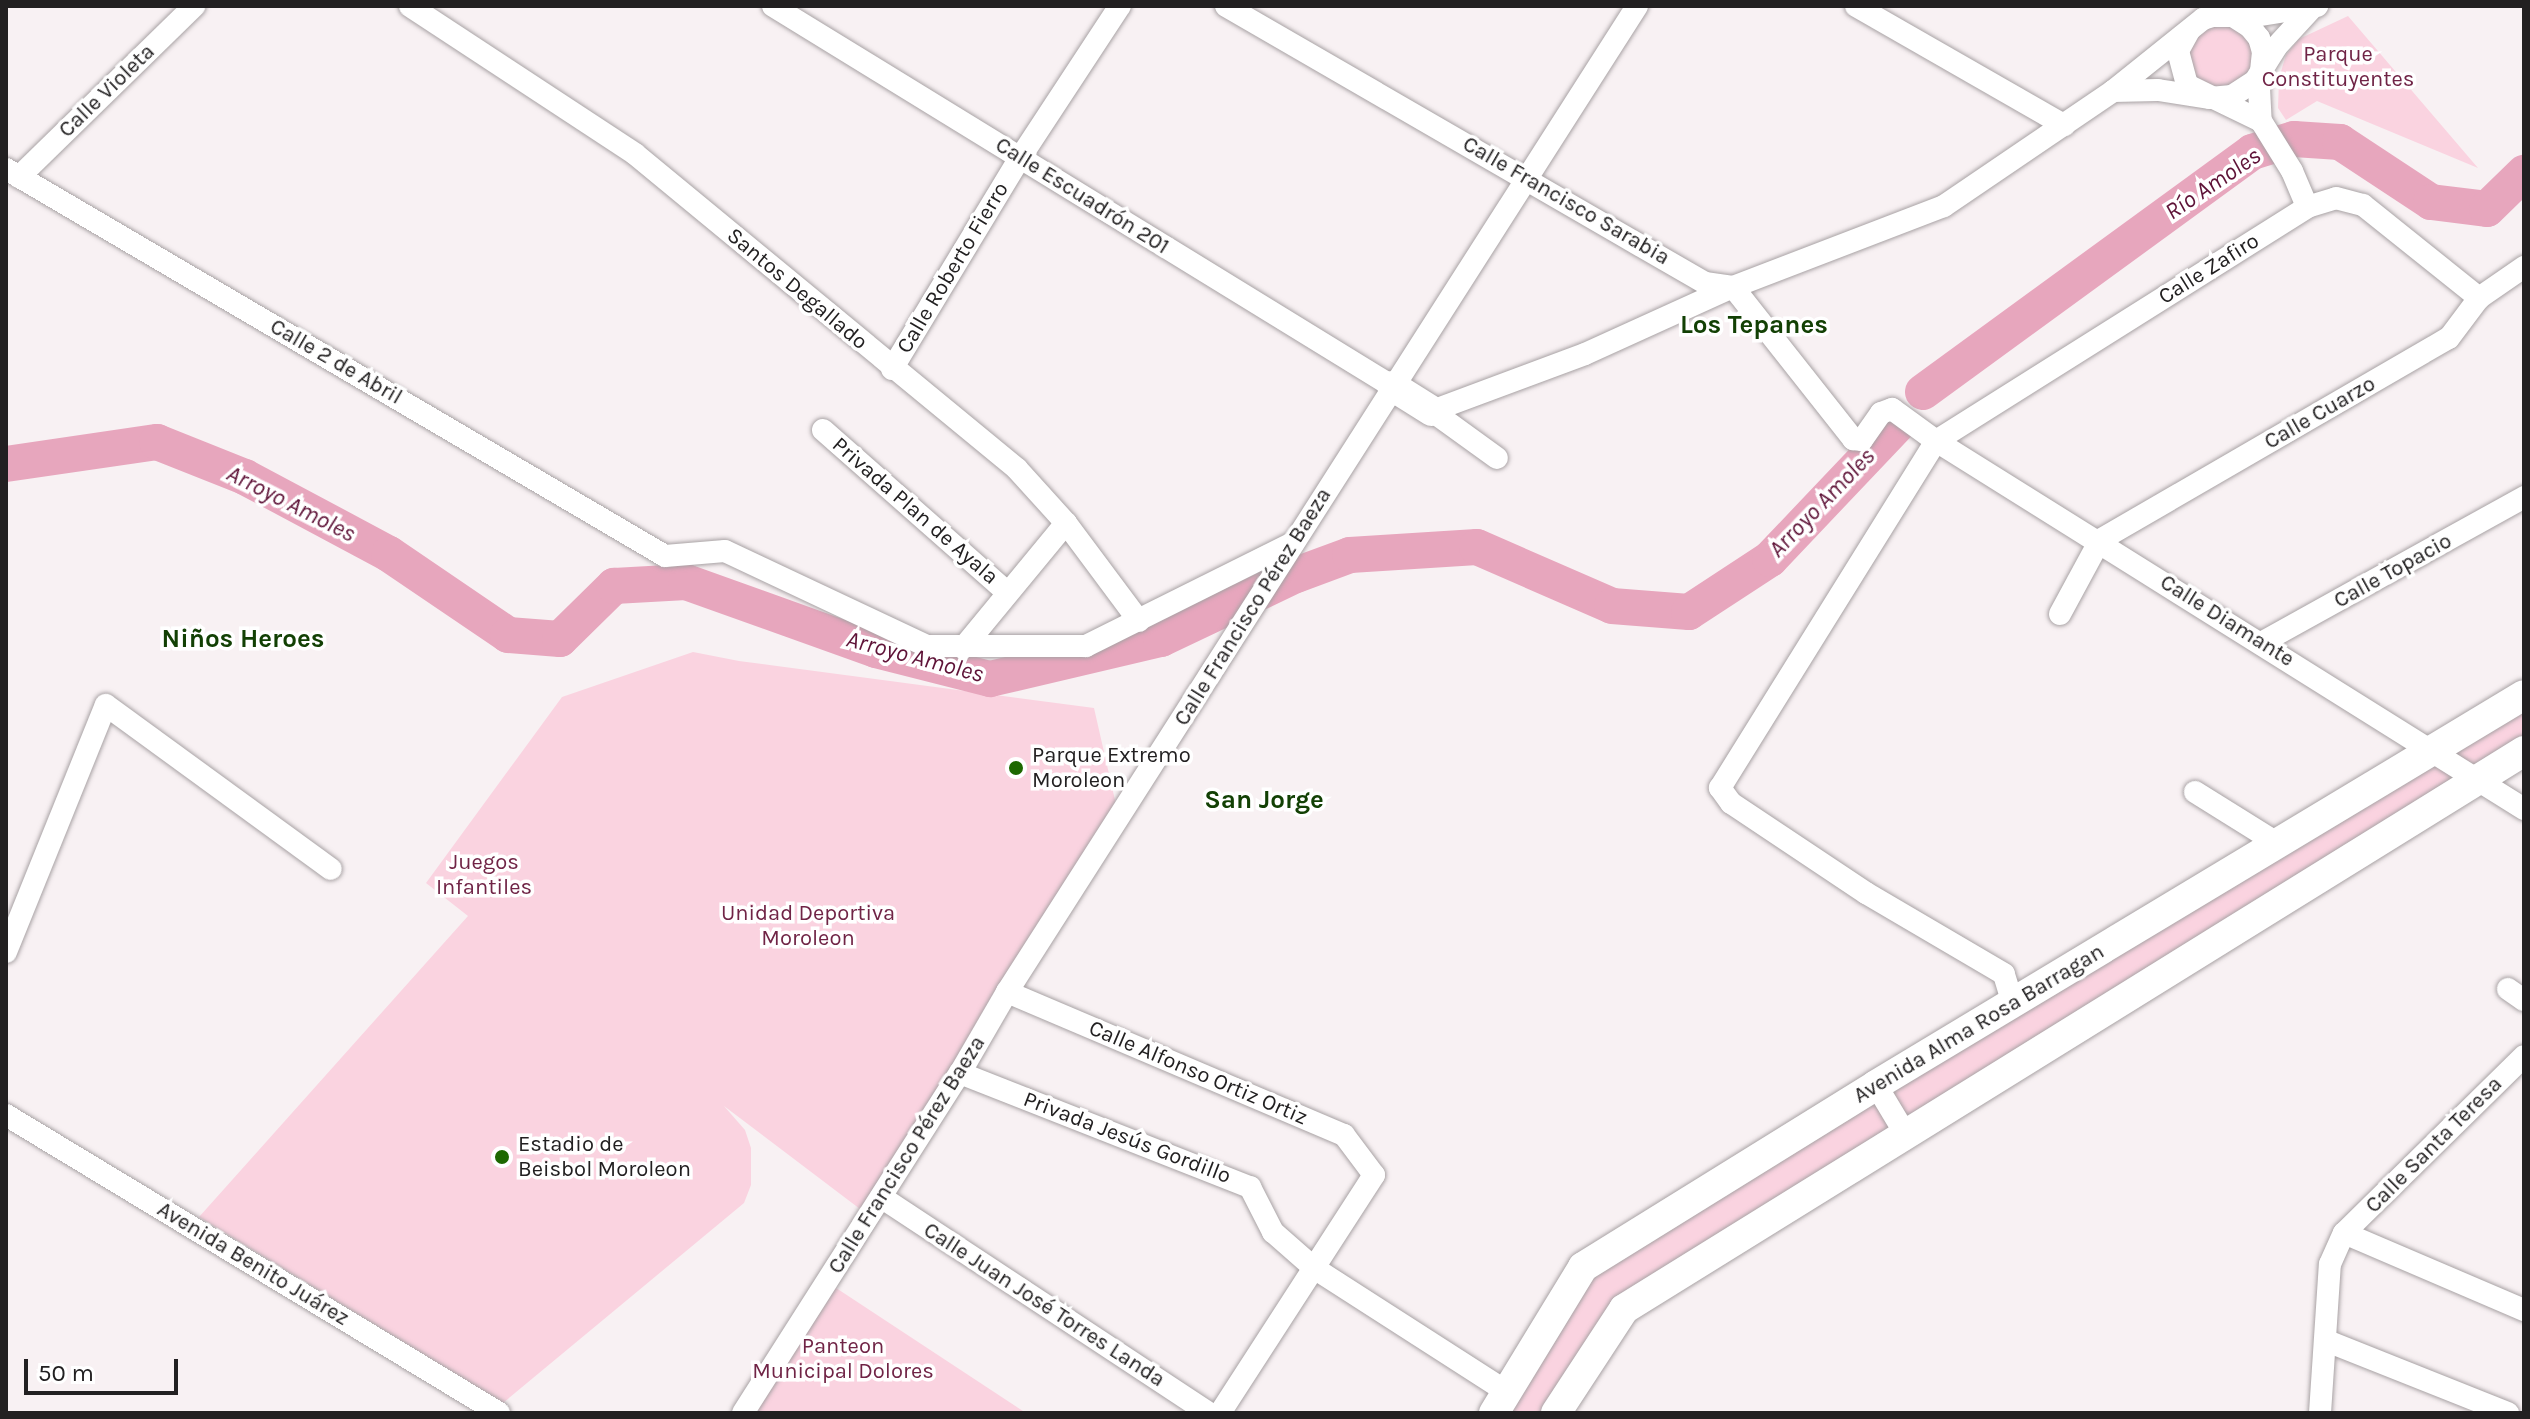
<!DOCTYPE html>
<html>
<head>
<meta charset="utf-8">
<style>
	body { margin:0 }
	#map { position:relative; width:2530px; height:1419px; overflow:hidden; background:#f8f1f3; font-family:Karla,sans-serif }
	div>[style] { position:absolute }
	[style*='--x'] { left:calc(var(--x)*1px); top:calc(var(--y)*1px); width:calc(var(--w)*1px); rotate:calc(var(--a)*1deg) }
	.green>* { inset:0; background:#fad3e0 }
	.river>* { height:36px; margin:-18px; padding:0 18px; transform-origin:18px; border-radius:18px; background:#e7a6bd }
	.roads { filter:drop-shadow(0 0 2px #a8a2a4) drop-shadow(0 0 2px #a8a2a4) }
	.street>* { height:22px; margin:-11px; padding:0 11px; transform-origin:11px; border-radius:11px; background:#fff }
	.secondary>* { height:30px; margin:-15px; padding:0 15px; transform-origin:15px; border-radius:15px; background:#fff }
	.dots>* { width:22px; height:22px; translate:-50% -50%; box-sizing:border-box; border:4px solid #fff; border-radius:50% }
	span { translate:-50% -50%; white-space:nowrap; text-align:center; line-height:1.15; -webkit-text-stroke:7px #fff; paint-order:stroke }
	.park-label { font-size:22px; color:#702446 }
	.street-label { font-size:22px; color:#222021 }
	.poi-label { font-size:22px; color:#222021 }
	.left { translate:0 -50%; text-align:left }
	.water-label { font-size:24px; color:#5e1237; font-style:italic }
	.quarter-label { font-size:26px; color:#124004; font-weight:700 }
	.frame { position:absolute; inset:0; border:8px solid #222021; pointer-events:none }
	.scale { position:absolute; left:24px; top:1359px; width:154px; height:36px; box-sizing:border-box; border:4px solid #222021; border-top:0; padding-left:10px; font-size:24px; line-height:28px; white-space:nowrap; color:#222021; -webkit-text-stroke:6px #fff; paint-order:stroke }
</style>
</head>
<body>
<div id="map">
	<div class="green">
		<i style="clip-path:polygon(2348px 16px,2478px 168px,2317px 101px,2286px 120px,2278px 108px,2279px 78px,2286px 55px,2299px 39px)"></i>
		<i style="clip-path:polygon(2202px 23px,2242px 26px,2257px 62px,2238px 88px,2200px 86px,2184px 60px)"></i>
		<i style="clip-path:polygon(693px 652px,739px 661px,1094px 708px,1117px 809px,860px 1209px,724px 1106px,745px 1130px,751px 1148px,751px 1185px,744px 1203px,503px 1403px,199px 1217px,468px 916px,426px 883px,562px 697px)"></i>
		<i style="clip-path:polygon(2524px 687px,2524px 751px,1624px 1309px,1556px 1413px,1494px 1413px,1585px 1270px)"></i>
		<i style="clip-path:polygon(827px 1282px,1026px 1413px,743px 1413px)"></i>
	</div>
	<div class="river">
		<i style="--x:1923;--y:392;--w:407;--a:-36.1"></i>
		<i style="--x:2252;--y:152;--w:44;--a:-17.2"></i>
		<i style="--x:2294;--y:139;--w:46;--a:3.7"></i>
		<i style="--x:2340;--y:142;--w:109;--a:33.4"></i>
		<i style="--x:2431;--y:202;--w:56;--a:7.1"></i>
		<i style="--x:2487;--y:209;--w:52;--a:-44.2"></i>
		<i style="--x:6;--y:464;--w:153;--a:-8.3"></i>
		<i style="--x:157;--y:442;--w:95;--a:21.7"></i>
		<i style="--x:245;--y:477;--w:163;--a:28.1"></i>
		<i style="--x:389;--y:554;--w:144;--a:34.2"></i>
		<i style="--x:508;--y:635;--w:52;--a:4.4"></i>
		<i style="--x:560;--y:639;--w:76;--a:-44.5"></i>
		<i style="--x:614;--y:586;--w:72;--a:-3.2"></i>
		<i style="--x:686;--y:582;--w:202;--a:19.7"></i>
		<i style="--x:876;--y:650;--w:118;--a:14.3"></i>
		<i style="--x:990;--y:679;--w:176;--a:-13.2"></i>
		<i style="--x:1161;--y:639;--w:149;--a:-25.4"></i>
		<i style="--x:1296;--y:575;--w:58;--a:-20.3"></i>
		<i style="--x:1350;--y:555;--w:127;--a:-3.6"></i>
		<i style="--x:1477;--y:547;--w:147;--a:23.6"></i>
		<i style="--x:1612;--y:606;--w:77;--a:4.5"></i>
		<i style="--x:1689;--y:612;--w:97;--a:-33.2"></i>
		<i style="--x:1770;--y:559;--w:185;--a:-46.5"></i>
	</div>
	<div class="roads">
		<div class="street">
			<i style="--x:410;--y:6;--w:269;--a:33.3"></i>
			<i style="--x:635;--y:154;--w:495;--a:39.5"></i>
			<i style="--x:1017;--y:469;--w:73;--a:47.8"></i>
			<i style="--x:1066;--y:523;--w:122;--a:53.3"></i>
			<i style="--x:773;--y:6;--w:726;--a:31.55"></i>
			<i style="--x:1226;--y:6;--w:553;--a:30.04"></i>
			<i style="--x:1705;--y:283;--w:28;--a:8"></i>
			<i style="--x:1733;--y:287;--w:194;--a:51.7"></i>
			<i style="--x:1853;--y:439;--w:9;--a:6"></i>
			<i style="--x:1862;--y:440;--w:33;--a:-55"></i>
			<i style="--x:1881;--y:413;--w:12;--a:-20"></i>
			<i style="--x:1892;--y:409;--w:54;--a:36"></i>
			<i style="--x:1936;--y:441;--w:694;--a:32.04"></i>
			<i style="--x:1856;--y:6;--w:240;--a:29.8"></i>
			<i style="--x:2233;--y:16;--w:20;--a:33"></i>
			<i style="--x:2250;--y:27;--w:14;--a:51"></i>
			<i style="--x:2259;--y:38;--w:15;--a:74"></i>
			<i style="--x:2263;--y:52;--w:36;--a:96"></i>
			<i style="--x:2259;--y:88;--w:33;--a:87"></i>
			<i style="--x:2189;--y:31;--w:23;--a:119"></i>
			<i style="--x:2178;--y:51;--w:35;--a:75"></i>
			<i style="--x:2187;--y:85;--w:82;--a:25.9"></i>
			<i style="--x:2261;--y:121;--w:59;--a:58.2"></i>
			<i style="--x:2292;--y:171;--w:39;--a:67"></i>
			<i style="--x:2113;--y:91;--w:45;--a:-1.3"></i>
			<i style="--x:2158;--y:90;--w:53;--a:8.7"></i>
			<i style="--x:2210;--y:98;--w:22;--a:-5"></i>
			<i style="--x:2232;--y:96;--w:27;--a:-33"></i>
			<i style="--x:2255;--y:81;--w:40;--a:-58"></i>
			<i style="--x:2276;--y:47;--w:53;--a:-47.3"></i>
			<i style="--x:6;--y:169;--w:764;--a:30.42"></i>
			<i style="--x:665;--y:556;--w:60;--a:-4.8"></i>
			<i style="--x:725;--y:551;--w:223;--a:25.2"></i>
			<i style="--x:927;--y:646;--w:159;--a:0"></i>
			<i style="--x:1086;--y:646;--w:231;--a:-26.5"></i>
			<i style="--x:19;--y:177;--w:245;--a:-44.3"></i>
			<i style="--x:892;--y:369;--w:247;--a:-58.8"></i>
			<i style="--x:1020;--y:158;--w:182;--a:-56.7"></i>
			<i style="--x:1432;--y:411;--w:163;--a:-20.4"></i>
			<i style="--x:1585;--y:354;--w:162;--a:-24.4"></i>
			<i style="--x:1733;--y:287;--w:226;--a:-21"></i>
			<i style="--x:1944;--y:206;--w:204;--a:-34.2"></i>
			<i style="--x:2113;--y:91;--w:115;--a:-38.7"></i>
			<i style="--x:2203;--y:19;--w:10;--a:-17"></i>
			<i style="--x:2213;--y:16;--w:42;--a:0"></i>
			<i style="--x:2255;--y:16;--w:63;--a:-9.2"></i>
			<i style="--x:1432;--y:411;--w:80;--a:35.9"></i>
			<i style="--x:823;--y:430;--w:245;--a:41.4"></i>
			<i style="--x:2060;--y:614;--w:84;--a:-61.6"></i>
			<i style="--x:2100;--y:540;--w:403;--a:-30.1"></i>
			<i style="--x:2449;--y:338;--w:50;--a:-53.1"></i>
			<i style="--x:2479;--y:298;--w:55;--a:-34.6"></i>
			<i style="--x:2261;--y:643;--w:301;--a:-29"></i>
			<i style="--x:963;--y:648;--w:162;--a:-50.5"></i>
			<i style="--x:2195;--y:792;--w:97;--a:31.9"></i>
			<i style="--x:6;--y:952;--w:266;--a:-68"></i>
			<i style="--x:106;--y:705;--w:278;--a:36.1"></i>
			<i style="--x:2508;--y:989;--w:19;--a:35"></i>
			<i style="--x:1007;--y:992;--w:366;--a:23"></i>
			<i style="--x:1344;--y:1135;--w:50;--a:53.1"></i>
			<i style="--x:1374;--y:1175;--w:283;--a:122.9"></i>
			<i style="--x:2013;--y:1004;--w:31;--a:-107"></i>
			<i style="--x:2004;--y:974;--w:160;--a:-149.6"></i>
			<i style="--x:1866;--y:893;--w:162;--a:-146.3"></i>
			<i style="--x:1731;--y:803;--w:19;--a:-126"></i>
			<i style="--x:1720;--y:788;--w:409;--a:-58.1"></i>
			<i style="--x:1936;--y:441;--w:439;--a:-32.2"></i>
			<i style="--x:2307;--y:207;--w:30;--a:-17"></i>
			<i style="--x:2336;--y:198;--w:28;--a:15"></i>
			<i style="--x:2363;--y:205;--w:149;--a:38.7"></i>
			<i style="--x:960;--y:1073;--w:312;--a:21.5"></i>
			<i style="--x:1250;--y:1187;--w:51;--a:62.9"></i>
			<i style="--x:1273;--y:1232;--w:55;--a:41.3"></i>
			<i style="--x:1314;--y:1268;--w:229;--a:32.7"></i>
			<i style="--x:1876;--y:1085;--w:58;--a:59"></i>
			<i style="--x:6;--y:1115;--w:576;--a:31.15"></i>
			<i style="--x:881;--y:1197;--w:392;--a:33.4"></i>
			<i style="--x:2344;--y:1233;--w:196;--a:23.2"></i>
			<i style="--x:2327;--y:1341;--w:195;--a:21.7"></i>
			<i style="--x:743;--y:1413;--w:403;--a:-57.5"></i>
			<i style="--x:960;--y:1073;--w:94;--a:-59.9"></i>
			<i style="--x:1007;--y:992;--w:1170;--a:-57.42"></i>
			<i style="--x:2320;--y:1413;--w:149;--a:-86.2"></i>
			<i style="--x:2330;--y:1264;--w:34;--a:-66"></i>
			<i style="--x:2344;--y:1233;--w:252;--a:-44.5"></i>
		</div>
		<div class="secondary">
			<i style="--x:1392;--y:386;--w:47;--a:32"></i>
			<i style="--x:1494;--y:1413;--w:171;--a:-58.6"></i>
			<i style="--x:1583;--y:1267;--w:345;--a:-31.8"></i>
			<i style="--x:1876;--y:1085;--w:756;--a:-31.04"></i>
			<i style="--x:1556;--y:1413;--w:124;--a:-56.8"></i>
			<i style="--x:1624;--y:1309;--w:1059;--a:-31.8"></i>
		</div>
	</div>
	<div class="dots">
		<i style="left:1016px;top:768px;background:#1d6700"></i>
		<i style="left:502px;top:1157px;background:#1d6700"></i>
	</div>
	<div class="park-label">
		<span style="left:2338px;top:67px">Parque<br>Constituyentes</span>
		<span style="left:484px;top:875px">Juegos<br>Infantiles</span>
		<span style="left:808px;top:926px">Unidad Deportiva<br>Moroleon</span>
		<span style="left:843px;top:1359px">Panteon<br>Municipal Dolores</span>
	</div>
	<div class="street-label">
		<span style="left:107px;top:91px;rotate:-44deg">Calle Violeta</span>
		<span style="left:1082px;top:196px;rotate:32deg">Calle Escuadrón 201</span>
		<span style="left:1566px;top:201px;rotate:30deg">Calle Francisco Sarabia</span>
		<span style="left:953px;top:268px;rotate:-59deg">Calle Roberto Fierro</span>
		<span style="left:2209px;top:269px;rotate:-32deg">Calle Zafiro</span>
		<span style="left:797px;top:289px;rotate:40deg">Santos Degallado</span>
		<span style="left:336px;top:362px;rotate:30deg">Calle 2 de Abril</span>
		<span style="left:2320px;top:413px;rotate:-30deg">Calle Cuarzo</span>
		<span style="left:915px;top:511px;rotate:41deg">Privada Plan de Ayala</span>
		<span style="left:2393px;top:571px;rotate:-29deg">Calle Topacio</span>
		<span style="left:1253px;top:607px;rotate:-58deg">Calle Francisco Pérez Baeza</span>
		<span style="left:2227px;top:621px;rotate:32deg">Calle Diamante</span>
		<span style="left:1979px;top:1024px;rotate:-31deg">Avenida Alma Rosa Barragan</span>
		<span style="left:1198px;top:1073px;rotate:23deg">Calle Alfonso Ortiz Ortiz</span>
		<span style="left:1127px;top:1138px;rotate:21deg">Privada Jesús Gordillo</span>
		<span style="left:2434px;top:1145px;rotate:-45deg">Calle Santa Teresa</span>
		<span style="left:907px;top:1155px;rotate:-58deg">Calle Francisco Pérez Baeza</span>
		<span style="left:253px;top:1264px;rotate:31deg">Avenida Benito Juárez</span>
		<span style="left:1044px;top:1305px;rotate:33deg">Calle Juan José Torres Landa</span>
	</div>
	<div class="poi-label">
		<span class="left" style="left:1032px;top:768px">Parque Extremo<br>Moroleon</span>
		<span class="left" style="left:518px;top:1157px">Estadio de<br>Beisbol Moroleon</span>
	</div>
	<div class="water-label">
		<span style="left:2213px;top:184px;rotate:-34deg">Río Amoles</span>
		<span style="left:1822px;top:503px;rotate:-46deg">Arroyo Amoles</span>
		<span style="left:291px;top:504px;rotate:27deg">Arroyo Amoles</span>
		<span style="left:915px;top:657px;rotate:15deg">Arroyo Amoles</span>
	</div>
	<div class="quarter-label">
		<span style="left:1754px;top:325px">Los Tepanes</span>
		<span style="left:243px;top:639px">Niños Heroes</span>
		<span style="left:1264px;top:800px">San Jorge</span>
	</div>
	<div class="frame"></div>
	<div class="scale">50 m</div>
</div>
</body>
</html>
